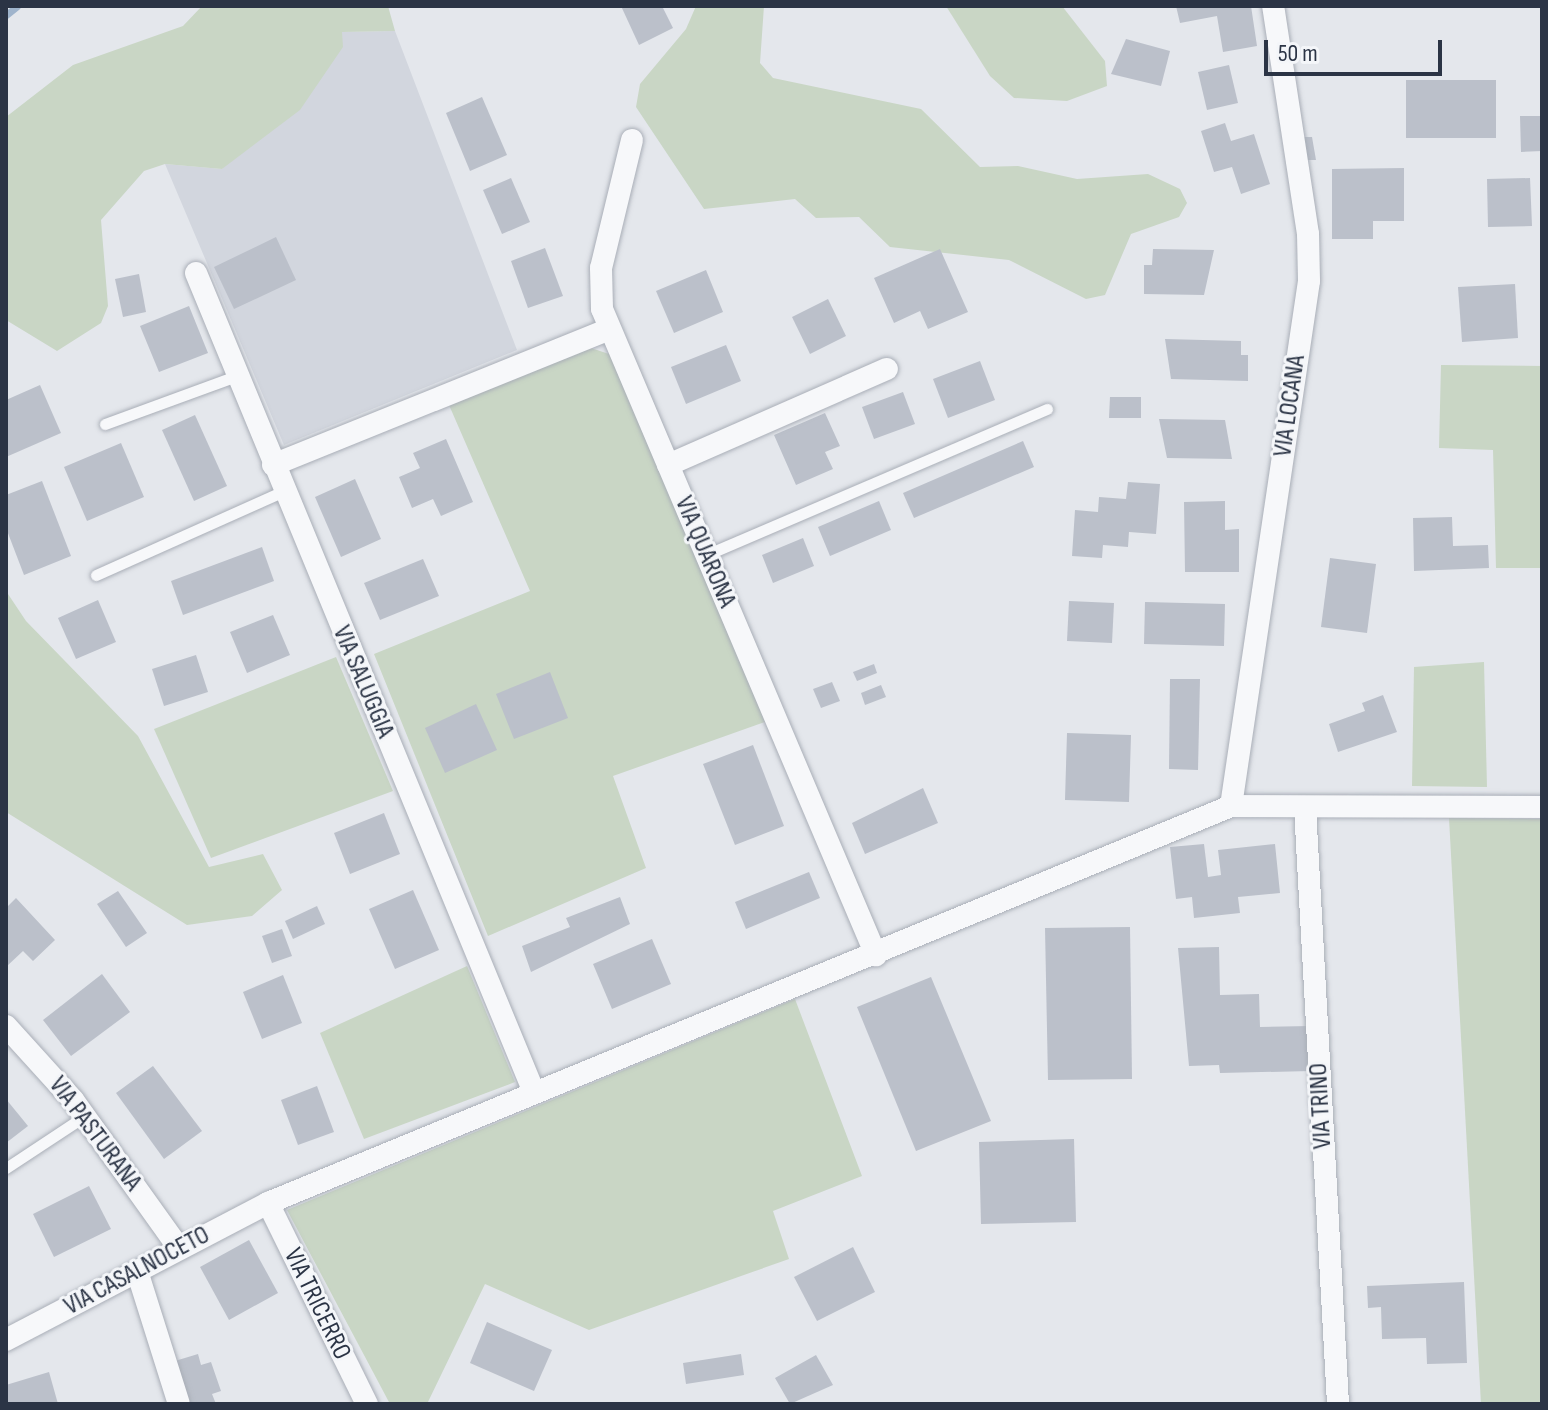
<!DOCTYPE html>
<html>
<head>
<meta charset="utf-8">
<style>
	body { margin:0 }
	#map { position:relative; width:1548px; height:1410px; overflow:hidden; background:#e4e7ec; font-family:"Sofia Sans Condensed",sans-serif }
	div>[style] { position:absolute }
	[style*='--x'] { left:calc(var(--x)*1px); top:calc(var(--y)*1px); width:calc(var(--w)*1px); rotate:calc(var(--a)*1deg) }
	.built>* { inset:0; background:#d2d6de }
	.green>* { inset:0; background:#c9d6c5 }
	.stream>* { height:7px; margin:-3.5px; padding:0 3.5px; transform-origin:3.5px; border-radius:3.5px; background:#9fb4cc }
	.building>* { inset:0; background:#bbc0ca }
	.roads { filter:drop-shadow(0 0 2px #a9aeb7) drop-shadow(0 0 2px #a9aeb7) }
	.service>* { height:11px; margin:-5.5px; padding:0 5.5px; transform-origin:5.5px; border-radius:5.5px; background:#f7f8fa }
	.minor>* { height:22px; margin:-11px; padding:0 11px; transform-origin:11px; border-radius:11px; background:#f7f8fa }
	span { translate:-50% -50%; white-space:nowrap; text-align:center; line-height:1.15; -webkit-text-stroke:6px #f4f6f9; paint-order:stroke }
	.street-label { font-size:26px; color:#2b3445 }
	.frame { position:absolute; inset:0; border:8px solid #2b3445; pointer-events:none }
	.scale { position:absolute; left:1264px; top:40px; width:178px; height:36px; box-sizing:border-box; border:4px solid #2b3445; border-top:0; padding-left:10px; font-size:24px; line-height:28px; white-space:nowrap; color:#2b3445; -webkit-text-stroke:6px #f4f6f9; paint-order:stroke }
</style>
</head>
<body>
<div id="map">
	<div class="built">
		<i style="clip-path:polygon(395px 31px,517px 350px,284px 445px,165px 164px,222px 169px,342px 32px)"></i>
	</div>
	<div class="green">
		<i style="clip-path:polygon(202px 6px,388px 6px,395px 31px,342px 32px,343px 47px,300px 110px,222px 169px,165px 164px,144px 171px,101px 220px,108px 306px,101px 323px,57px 351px,6px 320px,6px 117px,73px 65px,183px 26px)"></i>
		<i style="clip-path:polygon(696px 6px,764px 6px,760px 63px,773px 78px,921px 109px,980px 167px,1018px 166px,1077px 179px,1148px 174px,1180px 189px,1187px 203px,1179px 217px,1131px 234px,1105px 295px,1086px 299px,1009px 260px,890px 247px,859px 217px,816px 218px,795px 199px,704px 209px,636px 107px,640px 84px,686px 29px)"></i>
		<i style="clip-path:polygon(946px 6px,1062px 6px,1105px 61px,1107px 86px,1067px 101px,1014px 98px,990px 76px)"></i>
		<i style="clip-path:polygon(588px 347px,612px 355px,765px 722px,613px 776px,646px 868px,488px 936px,374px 654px,530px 591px,449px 405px)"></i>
		<i style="clip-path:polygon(1441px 365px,1542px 366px,1542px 568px,1496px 568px,1493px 450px,1439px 448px)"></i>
		<i style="clip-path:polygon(6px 591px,26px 621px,138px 736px,209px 867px,263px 854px,282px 890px,252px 916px,187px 925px,6px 812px)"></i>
		<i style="clip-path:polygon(336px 657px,393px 791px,211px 858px,154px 729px)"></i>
		<i style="clip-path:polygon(1484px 662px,1487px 787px,1412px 786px,1414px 667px)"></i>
		<i style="clip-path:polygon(1449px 818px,1542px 819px,1542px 1404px,1481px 1404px)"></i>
		<i style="clip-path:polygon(467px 966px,515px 1082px,364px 1139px,320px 1033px)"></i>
		<i style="clip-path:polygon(795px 999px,862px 1176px,773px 1211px,789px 1259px,589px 1330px,485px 1284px,427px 1404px,390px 1404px,287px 1210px)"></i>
	</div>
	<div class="stream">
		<i style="--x:6;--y:15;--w:14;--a:-39"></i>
	</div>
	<div class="building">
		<i style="clip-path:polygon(621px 6px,662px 6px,673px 28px,639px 45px)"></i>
		<i style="clip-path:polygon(1176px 6px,1251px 6px,1257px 46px,1223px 52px,1217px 16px,1180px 23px)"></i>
		<i style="clip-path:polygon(1126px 39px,1170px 51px,1161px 86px,1111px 74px)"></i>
		<i style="clip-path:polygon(1229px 65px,1238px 103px,1207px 110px,1198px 72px)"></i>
		<i style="clip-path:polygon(1406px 80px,1496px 80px,1496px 138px,1406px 138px)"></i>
		<i style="clip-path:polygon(482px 97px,507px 155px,470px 171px,446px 113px)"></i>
		<i style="clip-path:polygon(1520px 116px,1542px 116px,1542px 151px,1521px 152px)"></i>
		<i style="clip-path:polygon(1225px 123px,1231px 141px,1254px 134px,1270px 184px,1241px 194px,1232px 167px,1214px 172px,1201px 131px)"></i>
		<i style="clip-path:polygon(1300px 137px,1312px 137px,1316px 160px,1303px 160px)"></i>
		<i style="clip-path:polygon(1404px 168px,1404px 221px,1373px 221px,1373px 239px,1332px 239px,1332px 169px)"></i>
		<i style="clip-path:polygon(511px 178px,530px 222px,502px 234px,483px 190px)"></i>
		<i style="clip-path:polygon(1530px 178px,1532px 226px,1488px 227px,1487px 179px)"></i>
		<i style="clip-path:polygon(276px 237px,296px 280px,234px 309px,214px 267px)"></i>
		<i style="clip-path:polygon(545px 248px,563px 296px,528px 308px,511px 261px)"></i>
		<i style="clip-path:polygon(940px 249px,968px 312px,928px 329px,920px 311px,894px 323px,874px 278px)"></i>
		<i style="clip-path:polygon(1153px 249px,1214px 250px,1204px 295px,1144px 294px,1144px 265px,1152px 265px)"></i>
		<i style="clip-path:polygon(706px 270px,723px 312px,674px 333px,656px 291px)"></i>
		<i style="clip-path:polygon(139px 274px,146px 312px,123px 317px,115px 279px)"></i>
		<i style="clip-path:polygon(1515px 284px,1518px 338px,1462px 342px,1458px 287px)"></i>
		<i style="clip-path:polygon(828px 299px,846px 336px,810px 354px,792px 317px)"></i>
		<i style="clip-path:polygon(189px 306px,208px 353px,159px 372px,140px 326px)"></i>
		<i style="clip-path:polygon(1165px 339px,1241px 341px,1241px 355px,1248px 355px,1248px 381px,1171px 379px)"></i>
		<i style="clip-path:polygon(726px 345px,741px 381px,686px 404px,671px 367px)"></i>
		<i style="clip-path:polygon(980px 361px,995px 400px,948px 418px,933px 379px)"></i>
		<i style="clip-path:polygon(40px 385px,61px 433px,6px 457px,6px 400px)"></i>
		<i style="clip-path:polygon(903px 392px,915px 424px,874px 439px,862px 407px)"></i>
		<i style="clip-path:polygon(1110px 397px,1141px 397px,1141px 418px,1109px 418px)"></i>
		<i style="clip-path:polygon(825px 413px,840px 446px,825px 452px,833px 469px,796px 485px,774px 435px)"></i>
		<i style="clip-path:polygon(195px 415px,227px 486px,194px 501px,162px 430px)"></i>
		<i style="clip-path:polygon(1159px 419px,1225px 420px,1232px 459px,1167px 458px)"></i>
		<i style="clip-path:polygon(446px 439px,473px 502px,441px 516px,433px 499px,412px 508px,399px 477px,420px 468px,413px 453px)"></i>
		<i style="clip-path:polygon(1023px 441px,1034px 467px,914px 518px,903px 493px)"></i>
		<i style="clip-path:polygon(121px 443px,144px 497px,87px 521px,64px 467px)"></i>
		<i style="clip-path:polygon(355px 479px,381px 539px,341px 557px,315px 497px)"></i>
		<i style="clip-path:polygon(42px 481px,71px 556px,24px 575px,6px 528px,6px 495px)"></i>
		<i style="clip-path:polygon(1128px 482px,1160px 484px,1156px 534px,1129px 532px,1128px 547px,1103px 545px,1102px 558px,1072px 556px,1075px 510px,1098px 512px,1099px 497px,1126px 499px)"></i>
		<i style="clip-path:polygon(879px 501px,891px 530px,830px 556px,818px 527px)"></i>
		<i style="clip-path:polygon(1225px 501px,1225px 530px,1239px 529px,1239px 572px,1185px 572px,1184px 502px)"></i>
		<i style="clip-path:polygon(1452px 517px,1453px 546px,1488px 545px,1489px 568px,1414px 571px,1413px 518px)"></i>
		<i style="clip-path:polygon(803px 538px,814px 566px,773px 583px,762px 555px)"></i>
		<i style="clip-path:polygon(262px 547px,274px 581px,183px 615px,171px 581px)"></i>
		<i style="clip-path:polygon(1330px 558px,1376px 564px,1367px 633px,1321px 627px)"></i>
		<i style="clip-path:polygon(423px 559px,439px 596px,380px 620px,364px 583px)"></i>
		<i style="clip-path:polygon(98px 600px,116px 642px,76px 659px,58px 618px)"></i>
		<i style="clip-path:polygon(1069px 601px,1114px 603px,1112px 643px,1067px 641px)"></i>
		<i style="clip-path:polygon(1145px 602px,1225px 604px,1224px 646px,1144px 644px)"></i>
		<i style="clip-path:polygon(273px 615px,290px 655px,247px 673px,230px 632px)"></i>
		<i style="clip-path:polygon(196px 655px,208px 692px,164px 706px,152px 669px)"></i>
		<i style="clip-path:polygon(874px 664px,877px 673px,857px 681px,853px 672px)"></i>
		<i style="clip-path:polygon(550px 672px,568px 718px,514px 739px,496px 694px)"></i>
		<i style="clip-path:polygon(1170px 679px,1200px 679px,1198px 770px,1169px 769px)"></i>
		<i style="clip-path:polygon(832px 682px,840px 701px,821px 708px,813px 689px)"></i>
		<i style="clip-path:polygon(881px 685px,886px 697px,865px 705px,861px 693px)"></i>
		<i style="clip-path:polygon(1383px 695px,1397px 732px,1338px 752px,1329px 724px,1365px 711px,1362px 703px)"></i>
		<i style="clip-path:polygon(476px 704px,497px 750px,445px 773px,425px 728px)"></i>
		<i style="clip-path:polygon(1067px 733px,1131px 735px,1129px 802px,1065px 800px)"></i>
		<i style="clip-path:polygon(753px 745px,784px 826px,735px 845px,703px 764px)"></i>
		<i style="clip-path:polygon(923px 788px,938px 823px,865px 854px,852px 823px)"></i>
		<i style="clip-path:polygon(384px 813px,400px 854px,350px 874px,334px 833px)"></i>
		<i style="clip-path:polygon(1204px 844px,1208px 877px,1221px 875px,1218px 850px,1275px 844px,1280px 893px,1238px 897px,1240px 913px,1194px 918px,1192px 897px,1176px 899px,1170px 847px)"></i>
		<i style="clip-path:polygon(809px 872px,820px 898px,746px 929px,735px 902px)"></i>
		<i style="clip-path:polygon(413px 890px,439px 950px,395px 969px,369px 909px)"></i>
		<i style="clip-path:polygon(118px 891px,147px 933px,126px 947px,97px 904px)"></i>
		<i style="clip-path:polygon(620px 897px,630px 924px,531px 972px,522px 946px,570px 927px,566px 918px)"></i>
		<i style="clip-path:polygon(16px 898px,55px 940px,33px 961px,23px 951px,6px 967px,6px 908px)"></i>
		<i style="clip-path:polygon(317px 906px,325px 924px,293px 939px,285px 921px)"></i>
		<i style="clip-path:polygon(1130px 927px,1132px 1079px,1048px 1080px,1045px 928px)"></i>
		<i style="clip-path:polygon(282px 929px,292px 956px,272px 963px,262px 936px)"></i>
		<i style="clip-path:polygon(652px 939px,671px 984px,612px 1009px,593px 964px)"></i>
		<i style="clip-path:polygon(1219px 947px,1220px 995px,1259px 994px,1260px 1027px,1310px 1026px,1311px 1071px,1220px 1073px,1219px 1065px,1189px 1066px,1178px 948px)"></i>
		<i style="clip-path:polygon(102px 974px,130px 1012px,71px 1056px,43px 1020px)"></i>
		<i style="clip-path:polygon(283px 975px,302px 1023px,262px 1039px,243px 992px)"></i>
		<i style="clip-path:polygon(931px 977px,991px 1121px,916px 1151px,857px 1007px)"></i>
		<i style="clip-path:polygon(153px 1066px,202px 1131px,164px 1159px,116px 1093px)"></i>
		<i style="clip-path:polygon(317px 1086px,334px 1132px,298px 1145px,281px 1100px)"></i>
		<i style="clip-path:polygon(6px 1099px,28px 1126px,6px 1143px)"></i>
		<i style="clip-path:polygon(1074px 1139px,1076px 1222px,981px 1224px,979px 1142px)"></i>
		<i style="clip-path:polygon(89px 1186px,111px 1229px,54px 1257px,33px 1214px)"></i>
		<i style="clip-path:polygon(249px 1240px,278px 1293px,229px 1320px,200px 1267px)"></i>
		<i style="clip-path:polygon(853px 1247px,875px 1292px,817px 1321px,794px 1277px)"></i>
		<i style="clip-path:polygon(1464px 1282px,1467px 1363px,1427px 1364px,1426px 1338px,1382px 1339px,1381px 1307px,1368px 1308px,1367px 1286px)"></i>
		<i style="clip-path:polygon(487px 1322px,552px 1350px,534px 1391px,470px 1363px)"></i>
		<i style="clip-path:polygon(198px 1354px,201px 1365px,211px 1362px,221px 1391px,212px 1394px,216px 1404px,188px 1404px,175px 1361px)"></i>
		<i style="clip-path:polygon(741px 1354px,744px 1375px,686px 1384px,683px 1363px)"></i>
		<i style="clip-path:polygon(816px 1355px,833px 1385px,790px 1404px,775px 1378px)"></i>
		<i style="clip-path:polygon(49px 1372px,58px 1404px,6px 1404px,6px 1385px)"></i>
	</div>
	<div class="roads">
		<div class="service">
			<i style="--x:105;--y:424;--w:140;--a:-20.1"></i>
			<i style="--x:706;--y:555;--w:371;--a:-23.2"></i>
			<i style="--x:96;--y:575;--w:206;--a:-24.1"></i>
			<i style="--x:6;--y:1168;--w:95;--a:-33.4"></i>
		</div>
		<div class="minor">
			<i style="--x:632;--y:140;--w:132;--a:103.6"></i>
			<i style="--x:601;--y:268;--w:41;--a:88.6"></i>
			<i style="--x:602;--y:309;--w:702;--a:67.02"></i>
			<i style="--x:196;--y:273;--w:884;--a:67.58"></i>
			<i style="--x:273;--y:465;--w:363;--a:-22"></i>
			<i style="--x:668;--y:465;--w:239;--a:-23.7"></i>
			<i style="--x:1231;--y:806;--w:531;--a:-81.55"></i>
			<i style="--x:1309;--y:281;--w:47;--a:-91.2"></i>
			<i style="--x:1308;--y:234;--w:231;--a:-98.7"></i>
			<i style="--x:1305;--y:808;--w:597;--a:86.83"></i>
			<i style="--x:6;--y:1026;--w:100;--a:47.8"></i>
			<i style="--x:73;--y:1100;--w:182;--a:54.4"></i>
			<i style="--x:268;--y:1203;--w:224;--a:63.8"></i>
			<i style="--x:137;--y:1271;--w:139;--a:72.5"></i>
			<i style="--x:6;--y:1340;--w:296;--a:-27.6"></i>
			<i style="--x:268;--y:1203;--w:1042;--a:-22.4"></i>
			<i style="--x:1231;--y:806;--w:311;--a:0.2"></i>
		</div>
	</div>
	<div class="street-label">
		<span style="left:1290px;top:406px;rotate:-82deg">VIA LOCANA</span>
		<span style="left:705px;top:552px;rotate:67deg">VIA QUARONA</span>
		<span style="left:363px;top:682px;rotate:67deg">VIA SALUGGIA</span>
		<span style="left:1321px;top:1106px;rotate:-93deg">VIA TRINO</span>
		<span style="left:95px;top:1134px;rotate:53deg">VIA PASTURANA</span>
		<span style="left:137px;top:1271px;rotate:-28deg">VIA CASALNOCETO</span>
		<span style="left:317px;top:1304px;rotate:64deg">VIA TRICERRO</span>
	</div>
	<div class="frame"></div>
	<div class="scale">50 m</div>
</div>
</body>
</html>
